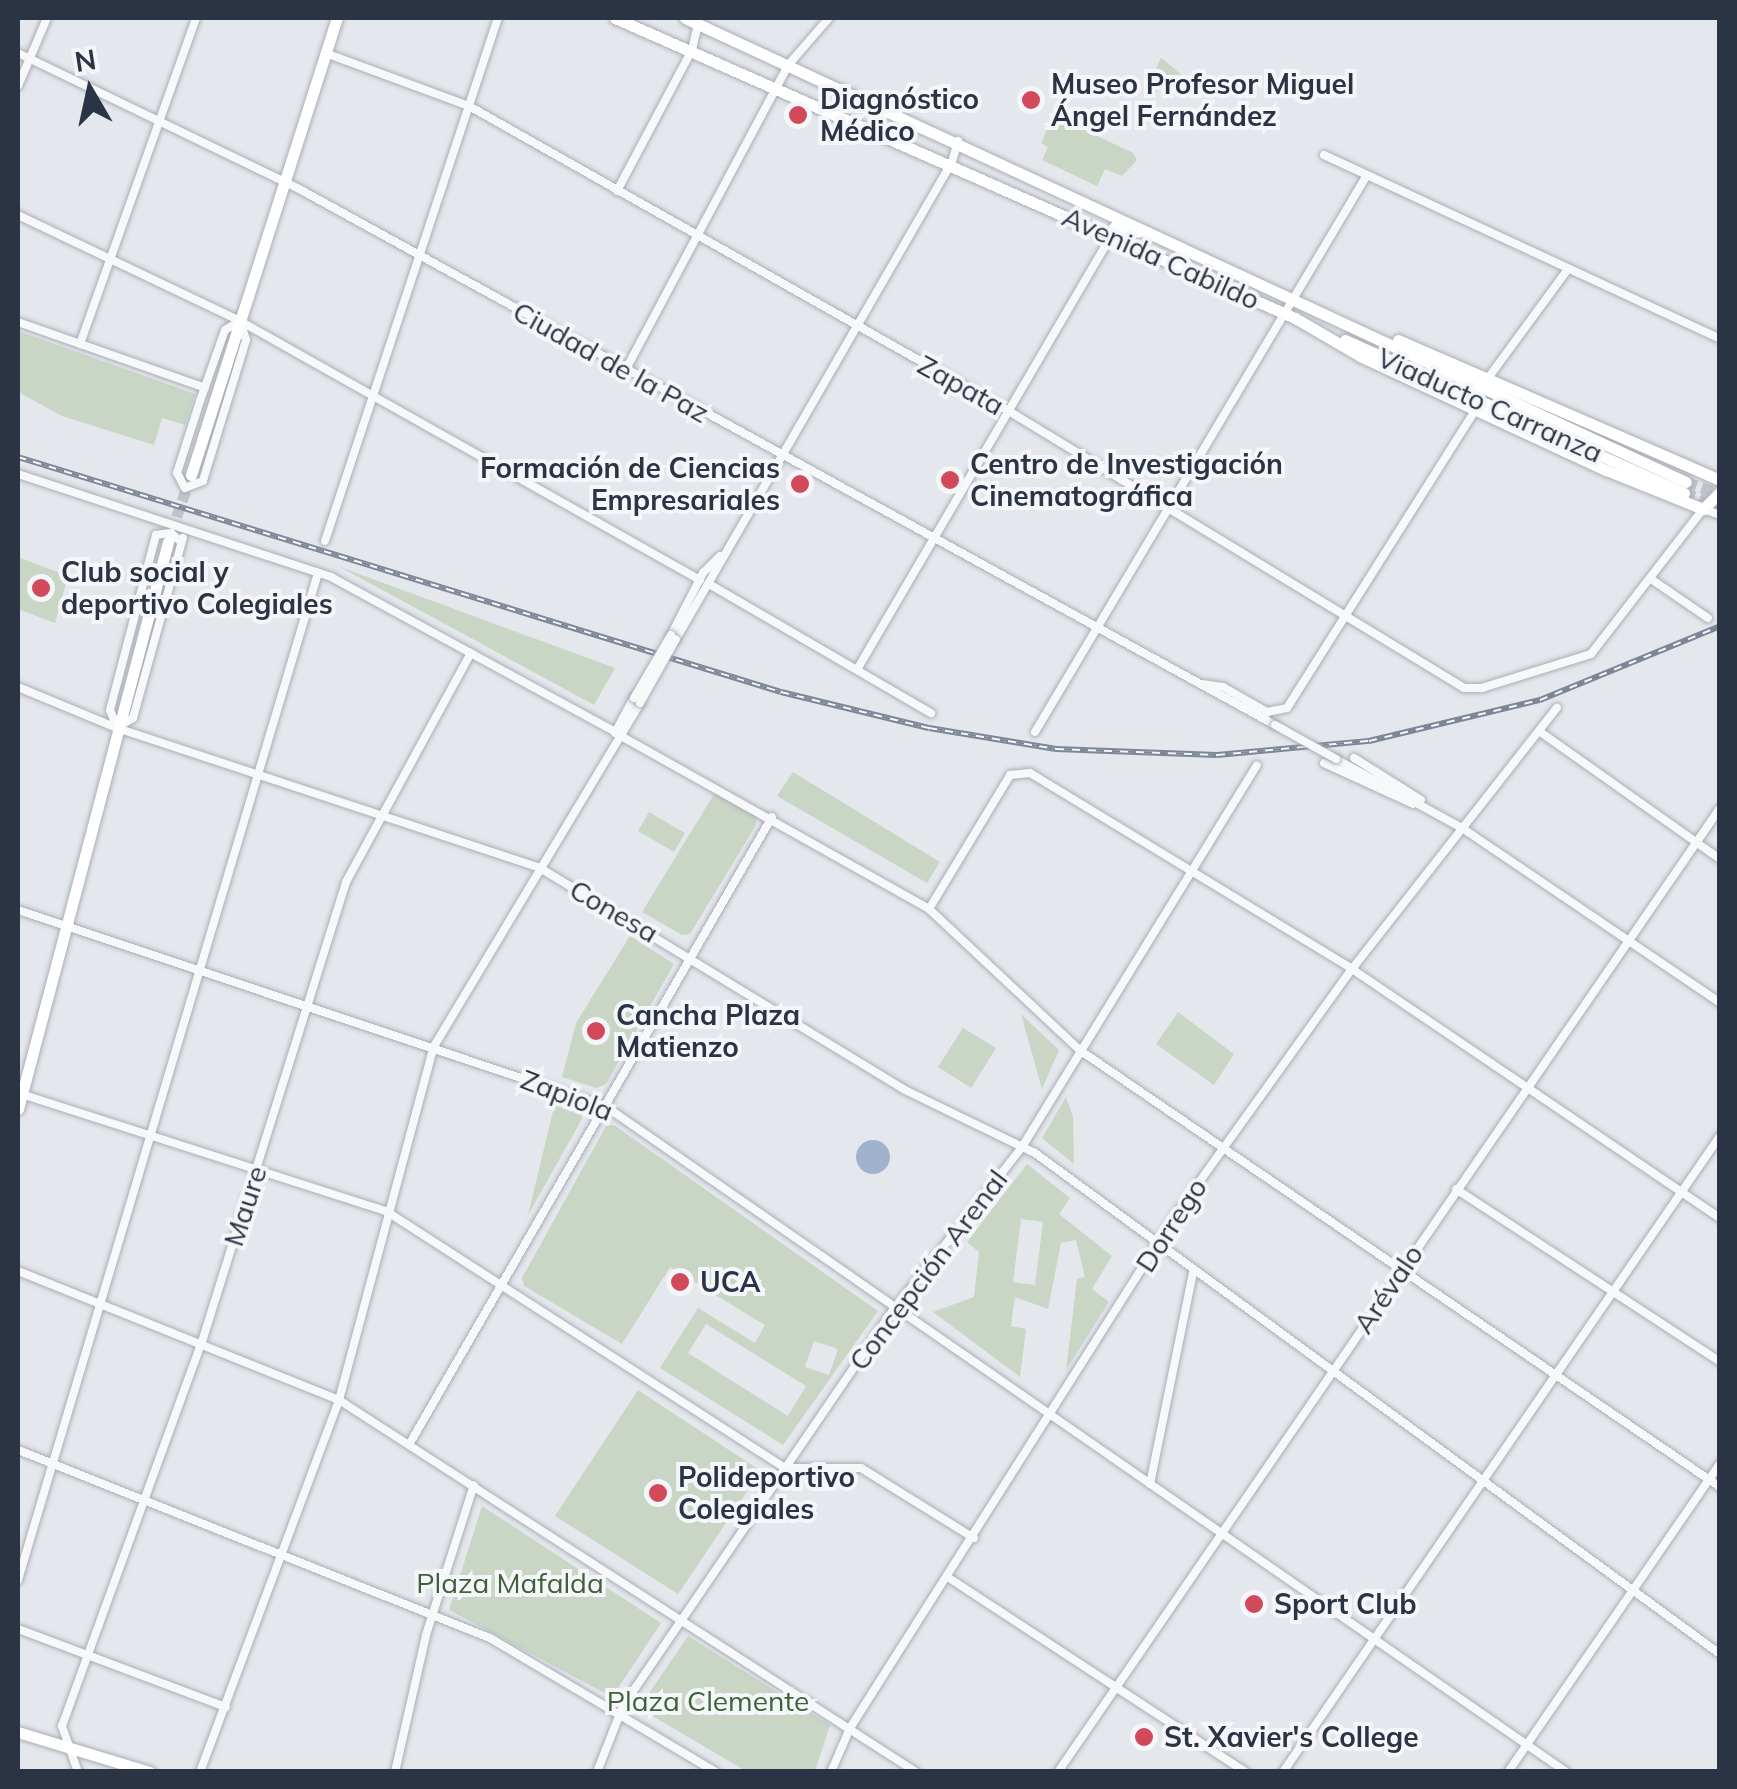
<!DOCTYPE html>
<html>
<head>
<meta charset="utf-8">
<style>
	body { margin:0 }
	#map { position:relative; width:1737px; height:1789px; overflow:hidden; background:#e4e7ec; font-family:Mulish,sans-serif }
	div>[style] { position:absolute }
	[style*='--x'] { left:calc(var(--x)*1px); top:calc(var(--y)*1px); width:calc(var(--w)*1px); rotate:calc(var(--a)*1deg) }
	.green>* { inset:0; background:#c9d6c5 }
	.water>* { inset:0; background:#9fb4cc }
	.round { border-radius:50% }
	.secondary-tunnel>* { height:11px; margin-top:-5.5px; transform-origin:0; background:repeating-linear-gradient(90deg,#bfc3cb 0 11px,transparent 0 16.5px) }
	.roads { filter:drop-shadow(0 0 2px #a9aeb7) drop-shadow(0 0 2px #a9aeb7) }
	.street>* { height:8px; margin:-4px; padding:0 4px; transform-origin:4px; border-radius:4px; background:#f7f8fa }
	.secondary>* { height:11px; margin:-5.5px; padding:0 5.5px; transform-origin:5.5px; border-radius:5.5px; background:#fff }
	.rail>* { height:6px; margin-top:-3px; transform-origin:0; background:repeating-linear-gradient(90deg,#f4f6f9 0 8px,#7d8696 0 16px); box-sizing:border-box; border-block:2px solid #7d8696 }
	.bridges { filter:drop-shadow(0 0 2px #a9aeb7) drop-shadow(0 0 2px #a9aeb7) }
	.street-bridge>* { height:8px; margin:-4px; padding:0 4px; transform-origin:4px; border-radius:4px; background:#f7f8fa }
	.dots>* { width:28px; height:28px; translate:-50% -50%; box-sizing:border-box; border:5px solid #f4f6f9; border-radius:50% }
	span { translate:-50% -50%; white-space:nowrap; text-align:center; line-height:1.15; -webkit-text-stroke:8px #f4f6f9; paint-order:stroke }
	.poi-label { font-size:28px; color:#2b3445; font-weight:700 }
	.left { translate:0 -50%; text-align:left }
	.right { translate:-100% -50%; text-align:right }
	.street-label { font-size:28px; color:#2b3445 }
	.park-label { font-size:28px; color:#3f6138 }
	.frame { position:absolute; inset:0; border:20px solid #2b3445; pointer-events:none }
	.north { position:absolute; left:40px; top:40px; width:100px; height:100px; -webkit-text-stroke:8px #f4f6f9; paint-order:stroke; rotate:351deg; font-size:28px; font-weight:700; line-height:40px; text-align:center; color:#2b3445 }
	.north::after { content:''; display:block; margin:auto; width:35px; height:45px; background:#2b3445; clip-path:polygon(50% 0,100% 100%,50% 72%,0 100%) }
</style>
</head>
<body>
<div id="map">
	<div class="green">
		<i style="clip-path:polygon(1161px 58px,1163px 59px,1193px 85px,1186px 89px,1164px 78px,1156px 93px,1147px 88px)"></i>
		<i style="clip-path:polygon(1053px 115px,1133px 153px,1137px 160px,1122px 176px,1105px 169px,1097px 186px,1042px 160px,1048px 147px,1041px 143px)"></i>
		<i style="clip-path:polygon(18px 331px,195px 394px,185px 425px,162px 418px,154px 445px,62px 416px,18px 392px)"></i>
		<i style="clip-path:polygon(18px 557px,68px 576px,55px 623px,18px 609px)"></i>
		<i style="clip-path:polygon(340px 567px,615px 668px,594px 705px)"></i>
		<i style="clip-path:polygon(793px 772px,940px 862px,927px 883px,777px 796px)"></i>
		<i style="clip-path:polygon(716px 791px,757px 816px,756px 825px,690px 934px,682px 935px,642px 912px)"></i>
		<i style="clip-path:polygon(649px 812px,685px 833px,674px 852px,638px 831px)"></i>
		<i style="clip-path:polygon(630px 936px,674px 964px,606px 1084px,596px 1088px,562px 1077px,576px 1023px)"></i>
		<i style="clip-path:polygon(1178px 1012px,1234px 1054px,1214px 1085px,1156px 1044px)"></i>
		<i style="clip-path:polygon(1021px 1014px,1059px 1050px,1042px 1089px)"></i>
		<i style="clip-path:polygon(963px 1028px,996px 1048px,971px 1088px,938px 1067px)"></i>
		<i style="clip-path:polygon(1066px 1097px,1073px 1117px,1074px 1164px,1042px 1138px)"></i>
		<i style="clip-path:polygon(555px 1103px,581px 1112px,582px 1119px,528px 1215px)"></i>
		<i style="clip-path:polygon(evenodd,614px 1125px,878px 1311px,783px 1445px,660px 1368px,698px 1308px,755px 1343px,765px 1325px,670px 1267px,622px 1344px,524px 1286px,522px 1278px,606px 1126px,614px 1125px,706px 1324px,806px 1386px,788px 1416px,688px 1353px,706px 1324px,614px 1125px,814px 1341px,838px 1349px,829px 1375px,805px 1367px,814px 1341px)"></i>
		<i style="clip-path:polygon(evenodd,1027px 1164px,1070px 1198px,1059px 1214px,1112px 1256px,1092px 1289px,1109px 1302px,1066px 1370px,1077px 1279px,1085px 1277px,1076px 1240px,1061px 1243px,1048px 1309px,1015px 1297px,1011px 1326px,1026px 1329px,1020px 1377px,933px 1312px,974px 1297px,979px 1252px,967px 1242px,1027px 1164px,1021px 1219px,1043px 1222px,1035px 1285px,1013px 1282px,1021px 1219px)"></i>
		<i style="clip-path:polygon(638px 1390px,761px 1471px,678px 1594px,555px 1516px)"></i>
		<i style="clip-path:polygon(482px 1506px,661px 1623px,612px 1697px,449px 1610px)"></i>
		<i style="clip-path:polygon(688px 1636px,830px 1725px,815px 1771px,746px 1771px,639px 1708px)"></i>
	</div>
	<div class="water">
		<i class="round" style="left:856px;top:1140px;width:34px;height:34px"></i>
	</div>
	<div class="secondary-tunnel">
		<i style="--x:1686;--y:482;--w:36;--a:18"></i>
		<i style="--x:1684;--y:493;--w:38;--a:18"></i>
		<i style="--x:171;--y:532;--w:56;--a:-70.3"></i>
	</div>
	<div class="roads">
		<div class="street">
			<i style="--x:18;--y:53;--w:314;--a:25.8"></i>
			<i style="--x:301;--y:190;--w:1111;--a:28.78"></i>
			<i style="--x:325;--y:53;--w:153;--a:20.2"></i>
			<i style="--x:469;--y:106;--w:618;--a:29.47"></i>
			<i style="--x:1007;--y:410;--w:535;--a:31.31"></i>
			<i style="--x:1464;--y:688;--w:18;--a:0"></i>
			<i style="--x:1482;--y:688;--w:114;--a:-17.3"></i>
			<i style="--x:1591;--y:654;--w:183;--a:-52.3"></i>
			<i style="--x:1703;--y:509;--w:18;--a:19"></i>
			<i style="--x:18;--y:86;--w:74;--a:-66.9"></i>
			<i style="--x:1324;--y:155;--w:437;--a:24.9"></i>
			<i style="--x:617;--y:191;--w:160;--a:-62"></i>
			<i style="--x:692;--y:50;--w:28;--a:-77"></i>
			<i style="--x:18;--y:215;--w:246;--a:25.5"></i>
			<i style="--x:240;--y:321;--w:528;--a:29.38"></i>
			<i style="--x:240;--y:321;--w:20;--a:72"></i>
			<i style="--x:246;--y:340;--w:147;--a:107"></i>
			<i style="--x:203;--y:481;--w:19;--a:159"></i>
			<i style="--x:185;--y:488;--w:17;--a:-118"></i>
			<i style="--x:177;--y:473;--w:76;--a:-72.3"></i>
			<i style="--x:200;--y:401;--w:75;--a:-70.6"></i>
			<i style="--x:225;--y:330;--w:17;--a:-31"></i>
			<i style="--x:18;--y:322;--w:198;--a:19.4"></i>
			<i style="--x:80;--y:344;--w:346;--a:-70.4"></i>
			<i style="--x:626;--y:369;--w:346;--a:-61.9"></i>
			<i style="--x:789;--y:64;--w:61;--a:-49"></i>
			<i style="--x:1486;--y:381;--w:139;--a:-53.8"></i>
			<i style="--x:18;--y:474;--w:330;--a:18.2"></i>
			<i style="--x:331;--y:577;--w:324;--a:28.6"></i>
			<i style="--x:325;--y:541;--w:551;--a:-71.7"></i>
			<i style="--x:1651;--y:579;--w:69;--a:34.4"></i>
			<i style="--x:709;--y:584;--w:257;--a:30.2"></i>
			<i style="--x:671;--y:635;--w:70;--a:-62.7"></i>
			<i style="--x:703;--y:573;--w:24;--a:-45"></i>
			<i style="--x:676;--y:639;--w:551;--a:-59.95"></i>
			<i style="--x:952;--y:162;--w:22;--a:-74"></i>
			<i style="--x:858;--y:668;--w:501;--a:-59.64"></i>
			<i style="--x:1202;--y:684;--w:21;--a:8"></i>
			<i style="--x:1223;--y:687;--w:51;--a:29.6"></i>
			<i style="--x:1267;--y:712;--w:20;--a:-11"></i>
			<i style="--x:1287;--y:708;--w:354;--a:-57.7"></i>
			<i style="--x:18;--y:687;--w:107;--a:22.5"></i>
			<i style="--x:117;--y:728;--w:446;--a:18.3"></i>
			<i style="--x:540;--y:868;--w:427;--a:31.3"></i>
			<i style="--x:905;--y:1090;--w:144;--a:25.9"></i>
			<i style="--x:1035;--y:1153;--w:849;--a:36.18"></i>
			<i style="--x:121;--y:725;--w:14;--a:-30"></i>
			<i style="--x:133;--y:718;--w:187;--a:-74.5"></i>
			<i style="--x:117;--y:728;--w:19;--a:-111"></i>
			<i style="--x:110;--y:710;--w:181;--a:-75.3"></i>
			<i style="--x:156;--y:535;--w:15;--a:-8"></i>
			<i style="--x:171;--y:533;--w:13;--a:42"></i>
			<i style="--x:1539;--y:731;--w:222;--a:35.3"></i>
			<i style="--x:1035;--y:732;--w:648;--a:-59.2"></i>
			<i style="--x:615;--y:733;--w:40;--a:-62"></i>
			<i style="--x:621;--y:736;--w:353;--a:29.3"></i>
			<i style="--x:929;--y:909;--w:208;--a:43.1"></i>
			<i style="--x:1081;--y:1051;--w:774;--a:34.31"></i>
			<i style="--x:1354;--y:758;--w:79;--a:32.1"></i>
			<i style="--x:1336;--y:759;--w:144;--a:28.7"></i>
			<i style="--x:1462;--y:828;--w:312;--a:34.1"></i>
			<i style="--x:1324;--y:763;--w:98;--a:24.7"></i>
			<i style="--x:929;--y:909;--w:157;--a:-58.8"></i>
			<i style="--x:1010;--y:775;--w:20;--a:-6"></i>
			<i style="--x:1030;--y:773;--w:377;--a:31.3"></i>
			<i style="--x:1352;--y:969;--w:444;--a:34.1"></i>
			<i style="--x:18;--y:910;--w:619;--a:18.46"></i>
			<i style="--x:605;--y:1106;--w:1169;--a:34.72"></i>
			<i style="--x:18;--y:1093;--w:386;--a:17.8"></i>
			<i style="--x:386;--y:1211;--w:475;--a:32.8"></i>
			<i style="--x:785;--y:1468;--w:76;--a:0"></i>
			<i style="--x:861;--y:1468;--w:133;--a:31.8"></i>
			<i style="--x:1456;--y:1189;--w:316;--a:33.2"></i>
			<i style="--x:18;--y:1271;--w:346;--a:21.9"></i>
			<i style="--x:339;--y:1400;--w:687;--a:32.81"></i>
			<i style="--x:410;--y:1443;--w:723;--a:-59.96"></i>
			<i style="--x:18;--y:1450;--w:508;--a:21.72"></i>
			<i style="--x:490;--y:1638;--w:263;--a:30.7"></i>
			<i style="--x:1150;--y:1484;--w:215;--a:-78.5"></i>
			<i style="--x:949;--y:1578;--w:355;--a:33.2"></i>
			<i style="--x:18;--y:1580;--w:1051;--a:-73.41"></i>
			<i style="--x:18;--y:1629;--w:222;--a:20.6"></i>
			<i style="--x:78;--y:1772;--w:49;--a:-109.2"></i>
			<i style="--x:62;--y:1726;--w:406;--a:-70"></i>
			<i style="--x:201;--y:1345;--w:485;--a:-72.6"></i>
			<i style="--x:346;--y:882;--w:261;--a:-61.4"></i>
			<i style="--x:200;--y:1772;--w:397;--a:-69.5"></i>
			<i style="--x:339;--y:1400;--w:364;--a:-75"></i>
			<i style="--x:433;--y:1048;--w:402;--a:-59"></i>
			<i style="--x:395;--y:1772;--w:140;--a:-77.2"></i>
			<i style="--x:426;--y:1635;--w:157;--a:-72.3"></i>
			<i style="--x:597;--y:1772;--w:71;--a:-68.5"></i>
			<i style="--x:623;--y:1706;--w:482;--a:-55.7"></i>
			<i style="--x:895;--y:1308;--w:205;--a:-51.7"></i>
			<i style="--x:1022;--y:1147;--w:448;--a:-58.4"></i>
			<i style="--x:831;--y:1772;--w:48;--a:-66.6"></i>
			<i style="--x:850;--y:1728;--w:610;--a:-57.59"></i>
			<i style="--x:1177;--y:1213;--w:300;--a:-54.4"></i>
			<i style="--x:1352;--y:969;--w:332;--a:-51.9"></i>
			<i style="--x:1058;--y:1772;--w:1169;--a:-55.52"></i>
			<i style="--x:1283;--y:1772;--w:772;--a:-55.51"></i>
			<i style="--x:1508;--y:1772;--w:374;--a:-55.5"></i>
		</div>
		<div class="secondary">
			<i style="--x:615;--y:18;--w:743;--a:23.81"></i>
			<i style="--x:1295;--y:318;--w:75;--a:30.3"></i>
			<i style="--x:1360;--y:356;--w:271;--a:24.9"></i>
			<i style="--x:1606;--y:470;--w:105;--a:21.9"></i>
			<i style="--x:1703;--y:509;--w:24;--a:-45"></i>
			<i style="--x:685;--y:18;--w:1103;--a:24.87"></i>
			<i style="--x:1114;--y:227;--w:25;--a:11"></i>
			<i style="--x:1345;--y:340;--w:372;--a:24.3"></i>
			<i style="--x:1398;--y:340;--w:351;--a:23.5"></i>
			<i style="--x:191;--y:475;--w:480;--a:-72.3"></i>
			<i style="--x:18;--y:1109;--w:587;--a:-75.18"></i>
			<i style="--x:18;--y:1732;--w:138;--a:16.9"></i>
		</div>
	</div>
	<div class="rail">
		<i style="--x:18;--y:457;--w:798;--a:17.12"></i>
		<i style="--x:781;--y:692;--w:152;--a:13.7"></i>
		<i style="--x:929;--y:728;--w:129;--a:9.4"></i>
		<i style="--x:1056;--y:749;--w:161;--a:2.1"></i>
		<i style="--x:1217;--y:755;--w:153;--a:-5.3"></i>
		<i style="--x:1369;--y:741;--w:176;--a:-13.5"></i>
		<i style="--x:1540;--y:700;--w:195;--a:-22.3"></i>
	</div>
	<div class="bridges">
		<div class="street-bridge">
			<i style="--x:634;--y:698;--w:73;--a:-59.6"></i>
			<i style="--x:640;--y:703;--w:73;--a:-60.6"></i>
			<i style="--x:1275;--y:725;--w:70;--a:29.1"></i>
		</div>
	</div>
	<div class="dots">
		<i style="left:1031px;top:100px;background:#d1495b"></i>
		<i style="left:798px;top:115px;background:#d1495b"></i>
		<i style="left:950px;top:480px;background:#d1495b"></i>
		<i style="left:800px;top:484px;background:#d1495b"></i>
		<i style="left:41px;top:588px;background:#d1495b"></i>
		<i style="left:596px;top:1031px;background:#d1495b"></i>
		<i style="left:680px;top:1282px;background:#d1495b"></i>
		<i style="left:658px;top:1493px;background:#d1495b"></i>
		<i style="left:1254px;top:1604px;background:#d1495b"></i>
		<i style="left:1144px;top:1737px;background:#d1495b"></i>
	</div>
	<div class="poi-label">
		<span class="left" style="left:1051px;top:100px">Museo Profesor Miguel<br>Ángel Fernández</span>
		<span class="left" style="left:820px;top:115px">Diagnóstico<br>Médico</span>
		<span class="left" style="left:970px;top:480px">Centro de Investigación<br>Cinematográfica</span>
		<span class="right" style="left:780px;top:484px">Formación de Ciencias<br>Empresariales</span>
		<span class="left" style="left:61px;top:588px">Club social y<br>deportivo Colegiales</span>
		<span class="left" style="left:616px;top:1031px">Cancha Plaza<br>Matienzo</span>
		<span class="left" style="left:700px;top:1282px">UCA</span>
		<span class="left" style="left:678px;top:1493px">Polideportivo<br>Colegiales</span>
		<span class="left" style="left:1274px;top:1604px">Sport Club</span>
		<span class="left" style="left:1164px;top:1737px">St. Xavier's College</span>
	</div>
	<div class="street-label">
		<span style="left:1161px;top:258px;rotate:24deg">Avenida Cabildo</span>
		<span style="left:611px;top:362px;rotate:29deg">Ciudad de la Paz</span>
		<span style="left:961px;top:385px;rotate:29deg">Zapata</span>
		<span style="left:1490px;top:405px;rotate:24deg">Viaducto Carranza</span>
		<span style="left:614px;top:911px;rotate:30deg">Conesa</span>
		<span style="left:567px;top:1095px;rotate:21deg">Zapiola</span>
		<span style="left:245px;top:1206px;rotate:-72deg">Maure</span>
		<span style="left:1171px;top:1225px;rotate:-57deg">Dorrego</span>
		<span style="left:928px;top:1270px;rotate:-53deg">Concepción Arenal</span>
		<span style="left:1388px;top:1289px;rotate:-56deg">Arévalo</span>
	</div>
	<div class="park-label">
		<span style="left:510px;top:1583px">Plaza Mafalda</span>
		<span style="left:708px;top:1701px">Plaza Clemente</span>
	</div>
	<div class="frame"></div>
	<div class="north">N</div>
</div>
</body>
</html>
